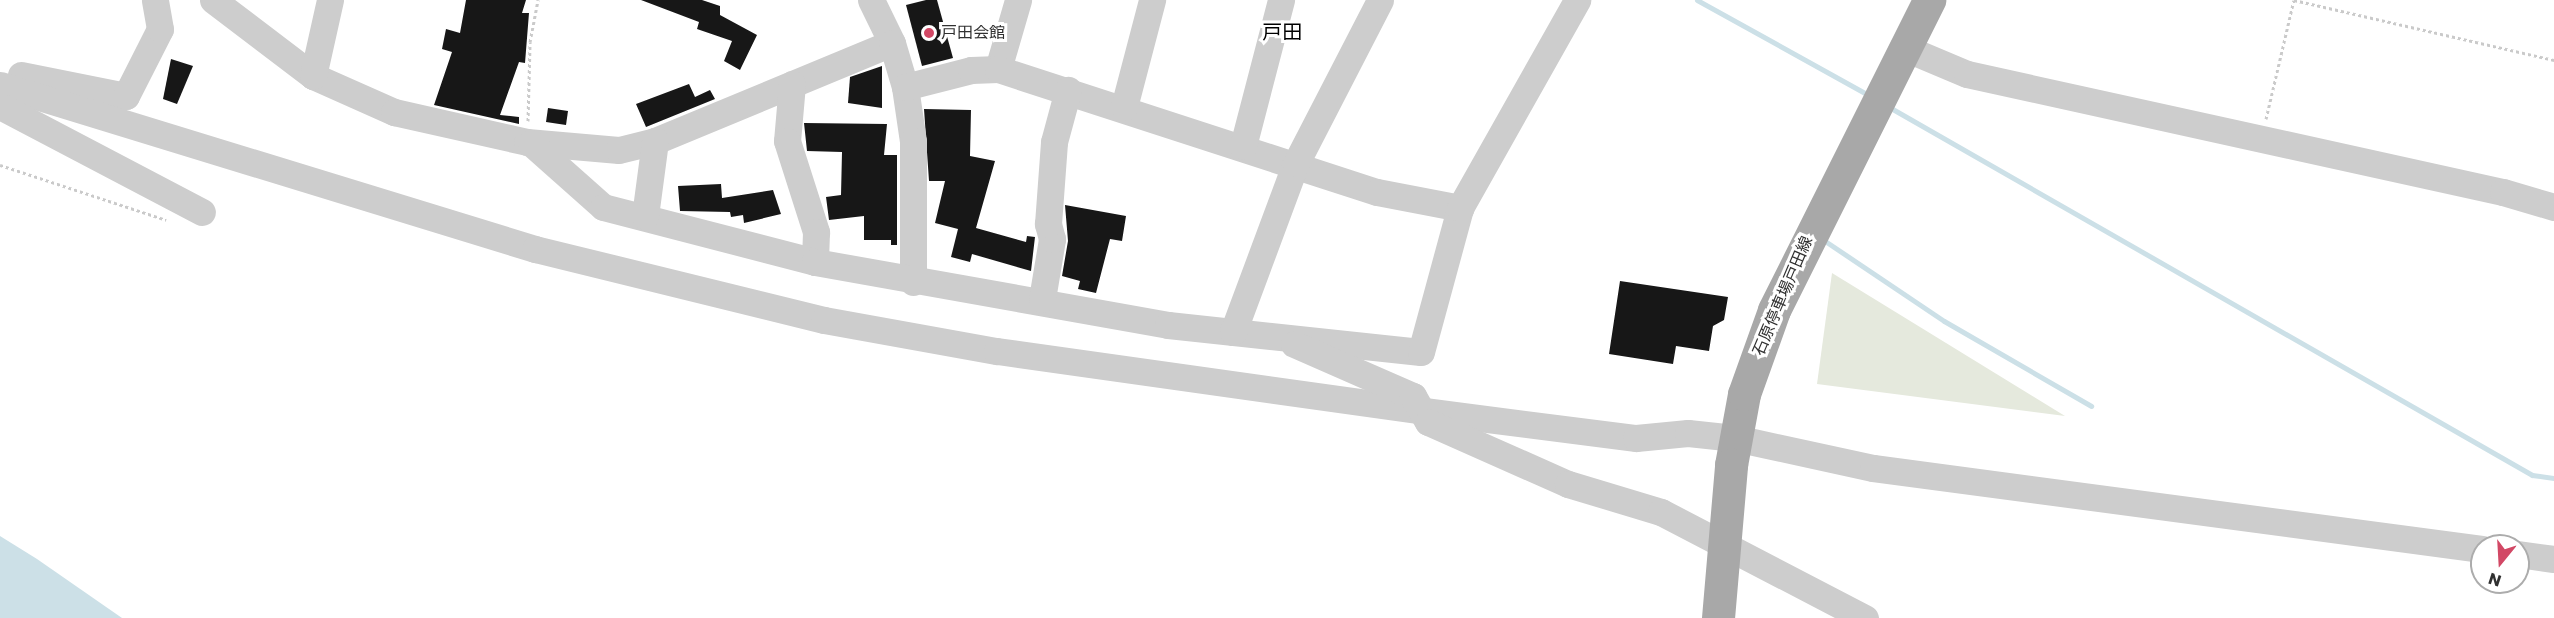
<!DOCTYPE html>
<html>
<head>
<meta charset="utf-8">
<style>
	body { margin:0 }
	#map { position:relative; width:2554px; height:618px; overflow:hidden; background:#fff; font-family:Poppins,"Noto Sans JP",sans-serif }
	div>[style] { position:absolute }
	[style*='--x'] { left:calc(var(--x)*1px); top:calc(var(--y)*1px); width:calc(var(--w)*1px); rotate:calc(var(--a)*1deg) }
	.green>* { inset:0; background:#e5e9dd }
	.water>* { inset:0; background:#cce0e7 }
	.stream>* { height:5px; margin:-2.5px; padding:0 2.5px; transform-origin:2.5px; border-radius:2.5px; background:#cce0e7 }
	.building>* { inset:0; background:#171717 }
	.path>* { height:3px; margin-top:-1.5px; transform-origin:0; background:repeating-linear-gradient(90deg,#cacaca 0 3px,transparent 0 6px) }
	.minor>* { height:27px; margin:-13.5px; padding:0 13.5px; transform-origin:13.5px; border-radius:13.5px; background:#cdcdcd }
	.major>* { height:33px; margin:-16.5px; padding:0 16.5px; transform-origin:16.5px; border-radius:16.5px; background:#a8a8a8 }
	.major-bridge>* { height:33px; margin:-16.5px; padding:0 16.5px; transform-origin:16.5px; border-radius:16.5px; background:#a8a8a8 }
	.dots>* { width:16px; height:16px; translate:-50% -50%; box-sizing:border-box; border:3px solid #fff; border-radius:50% }
	span { translate:-50% -50%; white-space:nowrap; text-align:center; line-height:1.15; -webkit-text-stroke:6px #fff; paint-order:stroke }
	.poi-label { font-size:16px; color:#303030 }
	.left { translate:0 -50%; text-align:left }
	.street-label { font-size:16px; color:#303030 }
	.quarter-label { font-size:20px; color:#000 }
	.north { position:absolute; left:2470px; top:534px; width:60px; height:60px; box-sizing:border-box; background:#fff; border:2px solid #acacac; border-radius:50%; rotate:198deg; font-size:16px; font-weight:700; line-height:24px; text-align:center; color:#303030 }
	.north::after { content:''; display:block; margin:auto; width:21px; height:27px; background:#d24865; clip-path:polygon(50% 0,100% 100%,50% 72%,0 100%) }
</style>
</head>
<body>
<div id="map">
	<div class="green">
		<i style="clip-path:polygon(1832px 273px,2065px 416px,1817px 384px)"></i>
	</div>
	<div class="water">
		<i style="clip-path:polygon(0 536px,37px 559px,122px 618px,0 618px)"></i>
	</div>
	<div class="stream">
		<i style="--x:1697;--y:0;--w:198;--a:29"></i>
		<i style="--x:1889;--y:107;--w:741;--a:29.78"></i>
		<i style="--x:2532;--y:475;--w:22;--a:8"></i>
		<i style="--x:1822;--y:239;--w:147;--a:33.9"></i>
		<i style="--x:1944;--y:321;--w:170;--a:30"></i>
	</div>
	<div class="building">
		<i style="clip-path:polygon(466px 0,526px 0,522px 13px,529px 13px,525px 63px,519px 62px,500px 115px,519px 117px,519px 124px,434px 105px,452px 52px,442px 49px,446px 29px,460px 33px)"></i>
		<i style="clip-path:polygon(641px 0,702px 0,720px 6px,720px 15px,757px 35px,740px 70px,724px 61px,732px 41px,697px 29px,699px 22px)"></i>
		<i style="clip-path:polygon(926px 0,937px 0,953px 58px,922px 66px,906px 5px)"></i>
		<i style="clip-path:polygon(171px 59px,193px 66px,177px 104px,163px 99px)"></i>
		<i style="clip-path:polygon(882px 66px,882px 108px,848px 103px,850px 77px)"></i>
		<i style="clip-path:polygon(689px 84px,695px 97px,710px 90px,715px 99px,646px 127px,636px 104px)"></i>
		<i style="clip-path:polygon(548px 108px,568px 111px,566px 125px,546px 122px)"></i>
		<i style="clip-path:polygon(924px 109px,971px 110px,970px 156px,995px 161px,976px 228px,1026px 242px,1027px 236px,1035px 237px,1031px 271px,972px 254px,970px 262px,951px 257px,958px 229px,935px 223px,945px 181px,929px 181px)"></i>
		<i style="clip-path:polygon(804px 123px,887px 124px,884px 155px,897px 155px,897px 245px,891px 245px,891px 240px,864px 240px,864px 216px,829px 220px,826px 197px,841px 195px,842px 152px,807px 151px)"></i>
		<i style="clip-path:polygon(721px 184px,722px 198px,773px 190px,781px 214px,744px 223px,743px 215px,731px 217px,730px 212px,680px 211px,678px 186px)"></i>
		<i style="clip-path:polygon(1065px 205px,1126px 216px,1122px 241px,1110px 239px,1096px 293px,1078px 289px,1080px 281px,1062px 276px,1068px 241px)"></i>
		<i style="clip-path:polygon(1620px 281px,1728px 297px,1724px 320px,1713px 326px,1709px 351px,1676px 346px,1673px 364px,1609px 354px)"></i>
	</div>
	<div class="path">
		<i style="--x:2294;--y:0;--w:267;--a:13"></i>
		<i style="--x:2266;--y:119;--w:122;--a:-76.8"></i>
		<i style="--x:528;--y:121;--w:79;--a:-88.5"></i>
		<i style="--x:530;--y:42;--w:43;--a:-79.2"></i>
		<i style="--x:0;--y:165;--w:175;--a:18.3"></i>
	</div>
	<div class="minor">
		<i style="--x:213;--y:0;--w:126;--a:37.2"></i>
		<i style="--x:313;--y:76;--w:89;--a:24"></i>
		<i style="--x:394;--y:112;--w:136;--a:12.7"></i>
		<i style="--x:527;--y:142;--w:92;--a:5"></i>
		<i style="--x:619;--y:150;--w:37;--a:-14"></i>
		<i style="--x:655;--y:141;--w:256;--a:-22.5"></i>
		<i style="--x:871;--y:0;--w:48;--a:64"></i>
		<i style="--x:892;--y:43;--w:46;--a:73.5"></i>
		<i style="--x:905;--y:87;--w:55;--a:81.6"></i>
		<i style="--x:913;--y:141;--w:141;--a:90"></i>
		<i style="--x:1905;--y:48;--w:67;--a:22.8"></i>
		<i style="--x:1967;--y:74;--w:549;--a:12.42"></i>
		<i style="--x:2503;--y:192;--w:53;--a:16.4"></i>
		<i style="--x:998;--y:69;--w:72;--a:-73.8"></i>
		<i style="--x:21;--y:75;--w:107;--a:11.3"></i>
		<i style="--x:126;--y:96;--w:75;--a:-63.1"></i>
		<i style="--x:160;--y:29;--w:29;--a:-100"></i>
		<i style="--x:313;--y:76;--w:78;--a:-77.4"></i>
		<i style="--x:792;--y:84;--w:57;--a:95"></i>
		<i style="--x:787;--y:141;--w:96;--a:72.3"></i>
		<i style="--x:816;--y:232;--w:30;--a:92"></i>
		<i style="--x:0;--y:85;--w:560;--a:17.04"></i>
		<i style="--x:535;--y:249;--w:298;--a:13.8"></i>
		<i style="--x:824;--y:320;--w:176;--a:10.2"></i>
		<i style="--x:997;--y:351;--w:431;--a:8"></i>
		<i style="--x:1424;--y:411;--w:214;--a:7.3"></i>
		<i style="--x:1636;--y:438;--w:52;--a:-5.5"></i>
		<i style="--x:1688;--y:433;--w:47;--a:6.1"></i>
		<i style="--x:1735;--y:438;--w:141;--a:12.3"></i>
		<i style="--x:1873;--y:468;--w:614;--a:7.58"></i>
		<i style="--x:905;--y:87;--w:68;--a:-14.4"></i>
		<i style="--x:971;--y:70;--w:27;--a:-2"></i>
		<i style="--x:998;--y:69;--w:398;--a:18"></i>
		<i style="--x:1377;--y:192;--w:85;--a:10.9"></i>
		<i style="--x:0;--y:106;--w:228;--a:27.7"></i>
		<i style="--x:1124;--y:107;--w:111;--a:-75.3"></i>
		<i style="--x:531;--y:143;--w:96;--a:41.6"></i>
		<i style="--x:603;--y:207;--w:219;--a:14.5"></i>
		<i style="--x:815;--y:262;--w:359;--a:10.1"></i>
		<i style="--x:1168;--y:325;--w:254;--a:6.1"></i>
		<i style="--x:1421;--y:352;--w:149;--a:-74.8"></i>
		<i style="--x:1460;--y:208;--w:239;--a:-60.6"></i>
		<i style="--x:1243;--y:146;--w:151;--a:-75.4"></i>
		<i style="--x:645;--y:216;--w:76;--a:-82.4"></i>
		<i style="--x:1042;--y:299;--w:61;--a:-80.5"></i>
		<i style="--x:1052;--y:239;--w:16;--a:-105"></i>
		<i style="--x:1048;--y:224;--w:82;--a:-85.8"></i>
		<i style="--x:1054;--y:142;--w:54;--a:-74.9"></i>
		<i style="--x:1233;--y:332;--w:180;--a:-69.6"></i>
		<i style="--x:1296;--y:163;--w:183;--a:-62.7"></i>
		<i style="--x:1294;--y:344;--w:130;--a:23.6"></i>
		<i style="--x:1413;--y:396;--w:30;--a:60"></i>
		<i style="--x:1428;--y:422;--w:153;--a:23.9"></i>
		<i style="--x:1568;--y:484;--w:97;--a:16.8"></i>
		<i style="--x:1661;--y:512;--w:230;--a:27.5"></i>
		<i style="--x:2518;--y:554;--w:36;--a:8"></i>
	</div>
	<div class="major">
		<i style="--x:1731;--y:465;--w:72;--a:-79.6"></i>
		<i style="--x:1744;--y:394;--w:89;--a:-70.3"></i>
		<i style="--x:1774;--y:310;--w:347;--a:-63.4"></i>
	</div>
	<div class="major-bridge">
		<i style="--x:1718;--y:618;--w:154;--a:-85.1"></i>
	</div>
	<div class="dots">
		<i style="left:929px;top:33px;background:#d24865"></i>
	</div>
	<div class="poi-label">
		<span class="left" style="left:941px;top:33px">戸田会館</span>
	</div>
	<div class="street-label">
		<span style="left:1783px;top:296px;rotate:-67deg">石原停車場戸田線</span>
	</div>
	<div class="quarter-label">
		<span style="left:1282px;top:32px">戸田</span>
	</div>
	<div class="north">N</div>
</div>
</body>
</html>
